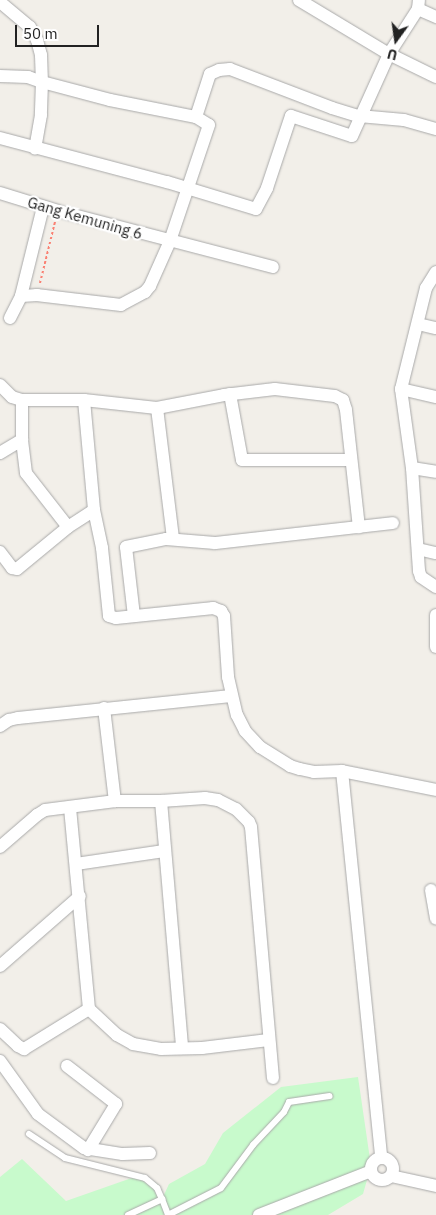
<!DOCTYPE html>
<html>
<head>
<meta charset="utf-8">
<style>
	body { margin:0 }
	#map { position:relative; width:436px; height:1215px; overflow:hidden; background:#f2efe9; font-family:"IBM Plex Sans",sans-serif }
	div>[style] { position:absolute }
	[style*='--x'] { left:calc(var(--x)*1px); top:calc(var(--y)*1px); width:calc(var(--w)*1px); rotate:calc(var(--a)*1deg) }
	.park>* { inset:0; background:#c8facc }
	.path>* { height:2px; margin-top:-1px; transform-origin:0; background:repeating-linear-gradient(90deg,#fa8072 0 2.5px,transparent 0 5px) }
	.roads { filter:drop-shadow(0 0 1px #a9a9a9) drop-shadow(0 0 1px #a9a9a9) }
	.lane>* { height:6px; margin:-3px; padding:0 3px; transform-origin:3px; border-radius:3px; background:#fff }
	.street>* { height:12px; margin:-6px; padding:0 6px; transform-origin:6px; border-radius:6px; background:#fff }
	.street>.ring { margin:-6px; padding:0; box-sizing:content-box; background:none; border:12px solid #fff; border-radius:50% }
	span { translate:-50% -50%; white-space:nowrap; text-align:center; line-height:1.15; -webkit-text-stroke:4.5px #fff; paint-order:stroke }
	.street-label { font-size:15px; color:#222 }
	.north { position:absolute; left:371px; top:15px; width:50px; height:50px; -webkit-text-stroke:4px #fff; paint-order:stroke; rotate:194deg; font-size:14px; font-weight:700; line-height:20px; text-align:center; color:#222 }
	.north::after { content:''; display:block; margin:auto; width:18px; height:22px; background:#222; clip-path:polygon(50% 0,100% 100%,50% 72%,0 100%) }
	.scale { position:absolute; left:15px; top:25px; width:84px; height:22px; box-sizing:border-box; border:2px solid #222; border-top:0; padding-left:6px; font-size:15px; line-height:18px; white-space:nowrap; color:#222; -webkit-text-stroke:4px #fff; paint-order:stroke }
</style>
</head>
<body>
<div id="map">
	<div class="park">
		<i style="clip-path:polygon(358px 1077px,371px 1166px,363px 1194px,328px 1215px,0 1215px,0 1177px,22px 1159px,66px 1201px,143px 1174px,159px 1185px,162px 1199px,169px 1184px,205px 1164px,223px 1133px,281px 1087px)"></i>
	</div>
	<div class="path">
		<i style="--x:40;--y:283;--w:63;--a:-76.2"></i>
	</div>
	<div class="roads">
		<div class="lane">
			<i style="--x:29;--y:1134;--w:43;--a:33.7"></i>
			<i style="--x:65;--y:1158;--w:82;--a:14"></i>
			<i style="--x:145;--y:1178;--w:16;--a:40"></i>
			<i style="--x:157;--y:1188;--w:12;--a:66"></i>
			<i style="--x:128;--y:1215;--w:38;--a:-25"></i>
			<i style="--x:162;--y:1199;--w:17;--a:69"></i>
			<i style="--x:168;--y:1215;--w:59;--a:-27"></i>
			<i style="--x:221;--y:1188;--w:54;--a:-53.3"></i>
			<i style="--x:253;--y:1145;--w:45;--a:-46.8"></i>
			<i style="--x:284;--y:1112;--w:11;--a:-63"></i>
			<i style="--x:289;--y:1102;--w:41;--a:-8.3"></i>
		</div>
		<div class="street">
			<i style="--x:299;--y:0;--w:105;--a:31"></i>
			<i style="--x:389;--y:54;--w:52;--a:26.1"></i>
			<i style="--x:0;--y:2;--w:39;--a:40"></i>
			<i style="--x:30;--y:27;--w:15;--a:62"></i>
			<i style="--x:37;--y:40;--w:16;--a:75"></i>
			<i style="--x:41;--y:55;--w:27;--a:88"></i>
			<i style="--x:42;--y:82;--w:70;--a:14.8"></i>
			<i style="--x:110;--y:100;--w:88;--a:11.2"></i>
			<i style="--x:196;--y:117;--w:15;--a:32"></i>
			<i style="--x:209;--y:125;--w:122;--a:108.6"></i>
			<i style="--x:170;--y:241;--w:49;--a:114"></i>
			<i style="--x:150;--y:286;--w:8;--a:130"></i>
			<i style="--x:145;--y:292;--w:27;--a:152"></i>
			<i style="--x:121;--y:305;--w:85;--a:-173.2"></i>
			<i style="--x:37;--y:295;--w:16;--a:176"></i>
			<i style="--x:418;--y:9;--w:20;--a:24"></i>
			<i style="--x:0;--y:76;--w:28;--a:2"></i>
			<i style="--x:28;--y:77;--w:15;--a:20"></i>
			<i style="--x:42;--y:82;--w:33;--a:92"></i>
			<i style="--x:41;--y:115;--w:34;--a:100"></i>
			<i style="--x:196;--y:117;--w:45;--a:-72"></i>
			<i style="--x:210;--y:74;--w:10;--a:-24"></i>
			<i style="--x:219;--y:70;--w:11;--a:-5"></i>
			<i style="--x:230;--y:69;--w:109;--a:20.9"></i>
			<i style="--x:332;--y:108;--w:28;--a:17"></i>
			<i style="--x:359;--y:116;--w:45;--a:5.1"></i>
			<i style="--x:404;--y:120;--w:33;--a:16"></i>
			<i style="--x:0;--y:138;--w:173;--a:14.8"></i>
			<i style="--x:167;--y:182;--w:93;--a:16.9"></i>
			<i style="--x:256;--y:209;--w:24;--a:-62"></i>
			<i style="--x:267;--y:188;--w:76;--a:-71.6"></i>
			<i style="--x:291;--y:116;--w:64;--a:18.2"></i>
			<i style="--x:352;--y:136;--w:90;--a:-65.7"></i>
			<i style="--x:389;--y:54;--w:54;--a:-57.2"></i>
			<i style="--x:418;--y:9;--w:9;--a:-84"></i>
			<i style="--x:0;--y:193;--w:61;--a:17.2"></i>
			<i style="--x:58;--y:211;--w:222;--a:14.6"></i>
			<i style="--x:436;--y:272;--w:19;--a:122"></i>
			<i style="--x:426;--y:288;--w:104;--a:103.9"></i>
			<i style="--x:401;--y:389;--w:80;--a:82.1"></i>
			<i style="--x:412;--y:468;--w:103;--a:86.1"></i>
			<i style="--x:419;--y:571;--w:6;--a:72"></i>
			<i style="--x:421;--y:577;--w:18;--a:34"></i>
			<i style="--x:10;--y:318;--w:25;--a:-63"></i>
			<i style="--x:21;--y:296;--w:92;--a:-76.1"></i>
			<i style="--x:418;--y:324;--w:18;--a:13"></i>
			<i style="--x:0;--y:385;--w:17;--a:45"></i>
			<i style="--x:12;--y:397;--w:10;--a:17"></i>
			<i style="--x:401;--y:389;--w:36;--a:13"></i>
			<i style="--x:230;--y:394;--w:67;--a:79.7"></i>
			<i style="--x:242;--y:460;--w:108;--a:0"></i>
			<i style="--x:84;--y:400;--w:110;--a:84.8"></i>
			<i style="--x:94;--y:510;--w:39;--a:78"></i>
			<i style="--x:102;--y:548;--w:68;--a:84.1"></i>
			<i style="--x:109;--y:616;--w:7;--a:16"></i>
			<i style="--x:116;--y:618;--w:98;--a:-5.9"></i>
			<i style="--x:213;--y:608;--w:9;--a:21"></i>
			<i style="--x:221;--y:611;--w:6;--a:59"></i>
			<i style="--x:224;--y:616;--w:61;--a:86.2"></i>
			<i style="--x:228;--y:677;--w:39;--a:77"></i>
			<i style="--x:237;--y:715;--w:18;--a:63"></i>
			<i style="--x:245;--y:731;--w:22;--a:47"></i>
			<i style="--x:260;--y:747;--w:36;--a:32"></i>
			<i style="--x:290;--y:766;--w:10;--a:17"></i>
			<i style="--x:300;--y:769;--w:14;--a:12"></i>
			<i style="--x:314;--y:772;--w:28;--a:-2"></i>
			<i style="--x:342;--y:771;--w:96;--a:11.4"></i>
			<i style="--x:157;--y:408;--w:132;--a:83"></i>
			<i style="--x:0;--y:453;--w:26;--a:-31"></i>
			<i style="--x:412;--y:468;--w:24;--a:9"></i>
			<i style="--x:68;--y:527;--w:68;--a:-127.9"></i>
			<i style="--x:26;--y:473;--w:33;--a:-97"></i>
			<i style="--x:22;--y:440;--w:40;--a:-90"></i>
			<i style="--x:22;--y:400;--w:62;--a:0"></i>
			<i style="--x:84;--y:400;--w:73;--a:6.3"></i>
			<i style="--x:157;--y:408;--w:68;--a:-11"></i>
			<i style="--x:224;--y:395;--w:51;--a:-6.7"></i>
			<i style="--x:275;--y:389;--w:60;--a:6.7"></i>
			<i style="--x:335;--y:396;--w:9;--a:27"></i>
			<i style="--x:343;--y:400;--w:10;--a:73"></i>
			<i style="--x:346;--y:410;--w:118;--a:83.7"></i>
			<i style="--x:418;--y:549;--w:18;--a:13"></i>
			<i style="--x:0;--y:552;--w:20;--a:53"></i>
			<i style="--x:12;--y:568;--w:5;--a:11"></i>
			<i style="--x:17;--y:569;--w:66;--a:-39.5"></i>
			<i style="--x:68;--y:527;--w:31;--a:-33"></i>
			<i style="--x:436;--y:615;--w:32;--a:90"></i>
			<i style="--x:134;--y:616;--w:69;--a:-96.6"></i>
			<i style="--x:126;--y:547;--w:41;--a:-11.3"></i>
			<i style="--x:166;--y:539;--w:49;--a:4.7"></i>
			<i style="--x:215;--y:543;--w:179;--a:-6.4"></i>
			<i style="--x:104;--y:708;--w:94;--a:83.3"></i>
			<i style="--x:0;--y:726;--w:11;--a:-34"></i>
			<i style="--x:9;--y:720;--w:9;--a:-13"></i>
			<i style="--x:18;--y:718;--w:214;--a:-5.9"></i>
			<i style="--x:342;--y:771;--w:388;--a:84.2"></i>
			<i style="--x:161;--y:801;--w:248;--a:85.1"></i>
			<i style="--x:70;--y:808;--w:202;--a:84.6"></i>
			<i style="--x:0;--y:847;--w:49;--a:-40.9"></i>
			<i style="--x:37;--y:815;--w:9;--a:-32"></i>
			<i style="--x:45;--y:810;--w:71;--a:-7.3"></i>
			<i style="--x:115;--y:801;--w:46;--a:0"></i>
			<i style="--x:161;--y:801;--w:44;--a:-3.9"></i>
			<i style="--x:205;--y:798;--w:13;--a:9"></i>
			<i style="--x:218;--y:800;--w:20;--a:27"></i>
			<i style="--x:236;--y:809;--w:18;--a:45"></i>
			<i style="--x:249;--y:822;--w:5;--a:68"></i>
			<i style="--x:251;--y:827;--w:252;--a:85"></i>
			<i style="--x:76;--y:864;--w:89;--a:-8.4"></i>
			<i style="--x:431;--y:890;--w:29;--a:80"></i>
			<i style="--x:0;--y:966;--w:106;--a:-41.2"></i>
			<i style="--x:89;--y:1009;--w:38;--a:43"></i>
			<i style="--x:117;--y:1035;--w:18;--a:29"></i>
			<i style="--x:133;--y:1044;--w:28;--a:10"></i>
			<i style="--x:161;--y:1049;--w:41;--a:-1.4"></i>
			<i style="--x:202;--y:1048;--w:67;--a:-6.8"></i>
			<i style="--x:0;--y:1029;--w:25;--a:43"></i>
			<i style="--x:18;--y:1046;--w:7;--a:27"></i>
			<i style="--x:24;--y:1049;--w:76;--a:-31.6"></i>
			<i style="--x:0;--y:1061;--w:65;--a:54.4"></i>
			<i style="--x:38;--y:1114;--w:57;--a:36.5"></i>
			<i style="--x:84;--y:1148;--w:39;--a:9"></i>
			<i style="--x:123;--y:1154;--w:27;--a:-2"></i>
			<i style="--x:67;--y:1066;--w:62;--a:37.8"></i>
			<i style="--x:116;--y:1104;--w:54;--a:121.3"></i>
			<i class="ring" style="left:371px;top:1158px;width:10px;height:10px"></i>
			<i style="--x:391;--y:1176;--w:46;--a:12.5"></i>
			<i style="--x:259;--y:1215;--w:120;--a:-21.4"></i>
		</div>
	</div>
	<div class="street-label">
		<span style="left:85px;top:218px;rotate:16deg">Gang Kemuning 6</span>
	</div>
	<div class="north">U</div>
	<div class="scale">50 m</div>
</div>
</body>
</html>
